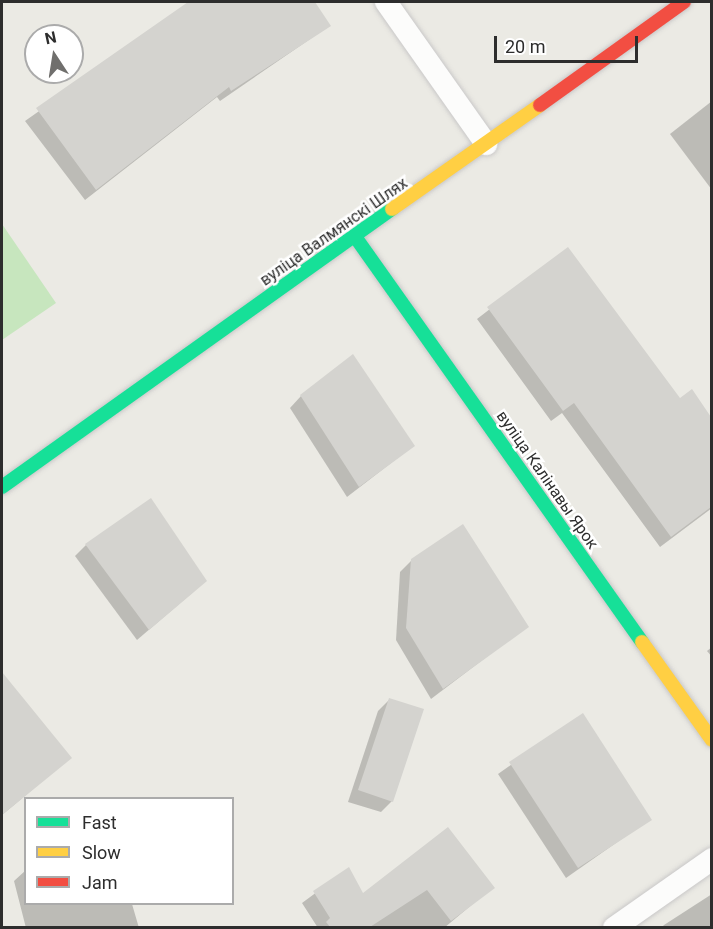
<!DOCTYPE html>
<html>
<head>
<meta charset="utf-8">
<style>
	body { margin:0 }
	#map { position:relative; width:713px; height:929px; overflow:hidden; background:#ebeae4; font-family:Roboto,sans-serif }
	div>[style] { position:absolute }
	[style*='--x'] { left:calc(var(--x)*1px); top:calc(var(--y)*1px); width:calc(var(--w)*1px); rotate:calc(var(--a)*1deg) }
	.green>* { inset:0; background:#c7e6be }
	.shadow>* { inset:0; background:#0003 }
	.building>* { inset:0; background:#d4d3cf }
	.roads { filter:drop-shadow(0 0 2px #c9c8c8) drop-shadow(0 0 2px #c9c8c8) }
	.lane>* { height:22px; margin:-11px; padding:0 11px; transform-origin:11px; border-radius:11px; background:#fcfcfb }
	.fast>* { height:14px; margin:-7px; padding:0 7px; transform-origin:7px; border-radius:7px; background:#16e098 }
	.slow>* { height:14px; margin:-7px; padding:0 7px; transform-origin:7px; border-radius:7px; background:#ffcf43 }
	.jam>* { height:14px; margin:-7px; padding:0 7px; transform-origin:7px; border-radius:7px; background:#f24e42 }
	span { translate:-50% -50%; white-space:nowrap; text-align:center; line-height:1.15; -webkit-text-stroke:5px #fff; paint-order:stroke }
	.street-label { font-size:16px; color:#2d2d2d }
	.frame { position:absolute; inset:0; border:3px solid #2d2d2d; pointer-events:none }
	.legend { position:absolute; left:24px; top:797px; width:210px; height:108px; box-sizing:border-box; background:#fff; border:2px solid #ababab; margin:0; padding:8px 10px; list-style:none; font-size:18px; color:#2d2d2d }
	.legend li { display:flex; align-items:center; gap:12px; height:30px }
	.legend b { width:30px; border:2px solid #ababab }
	.north { position:absolute; left:24px; top:24px; width:60px; height:60px; box-sizing:border-box; background:#fff; border:2px solid #ababab; border-radius:50%; rotate:348deg; font-size:16px; font-weight:700; line-height:24px; text-align:center; color:#2d2d2d }
	.north::after { content:''; display:block; margin:auto; width:21px; height:27px; background:#706f6d; clip-path:polygon(50% 0,100% 100%,50% 72%,0 100%) }
	.scale { position:absolute; left:494px; top:36px; width:144px; height:27px; box-sizing:border-box; border:3px solid #2d2d2d; border-top:0; padding-left:8px; font-size:18px; line-height:21px; white-space:nowrap; color:#2d2d2d; -webkit-text-stroke:4px #fff; paint-order:stroke }
</style>
</head>
<body>
<div id="map">
	<div class="green">
		<i style="clip-path:polygon(2px 224px,56px 303px,2px 340px)"></i>
	</div>
	<div class="shadow">
		<i style="clip-path:polygon(194px 2px,313px 2px,329px 26px,220px 101px,217px 97px,85px 200px,25px 121px)"></i>
		<i style="clip-path:polygon(712px 101px,712px 190px,670px 134px)"></i>
		<i style="clip-path:polygon(568px 249px,679px 400px,691px 391px,712px 420px,712px 508px,660px 547px,562px 413px,551px 421px,477px 319px)"></i>
		<i style="clip-path:polygon(301px 396px,413px 446px,347px 497px,290px 408px)"></i>
		<i style="clip-path:polygon(86px 545px,193px 592px,137px 640px,75px 556px)"></i>
		<i style="clip-path:polygon(412px 560px,527px 626px,431px 699px,396px 640px,400px 572px)"></i>
		<i style="clip-path:polygon(712px 647px,712px 657px,707px 651px)"></i>
		<i style="clip-path:polygon(2px 674px,70px 758px,2px 815px)"></i>
		<i style="clip-path:polygon(389px 700px,392px 801px,381px 812px,348px 802px,378px 711px)"></i>
		<i style="clip-path:polygon(582px 715px,650px 819px,566px 878px,498px 774px)"></i>
		<i style="clip-path:polygon(448px 829px,493px 887px,444px 928px,318px 928px,302px 903px,348px 869px,363px 895px)"></i>
		<i style="clip-path:polygon(26px 870px,26px 904px,132px 904px,139px 928px,26px 928px,14px 881px)"></i>
		<i style="clip-path:polygon(712px 894px,712px 928px,661px 928px,664px 925px)"></i>
	</div>
	<div class="building">
		<i style="clip-path:polygon(188px 2px,315px 2px,331px 26px,231px 91px,229px 87px,96px 190px,36px 108px)"></i>
		<i style="clip-path:polygon(568px 247px,680px 398px,692px 389px,711px 417px,711px 507px,671px 537px,574px 403px,563px 411px,487px 307px)"></i>
		<i style="clip-path:polygon(353px 354px,415px 446px,359px 487px,300px 395px)"></i>
		<i style="clip-path:polygon(151px 498px,207px 581px,149px 630px,85px 544px)"></i>
		<i style="clip-path:polygon(463px 524px,529px 627px,443px 689px,406px 628px,411px 559px)"></i>
		<i style="clip-path:polygon(2px 672px,72px 758px,2px 815px)"></i>
		<i style="clip-path:polygon(389px 698px,424px 709px,393px 802px,358px 790px)"></i>
		<i style="clip-path:polygon(583px 713px,652px 820px,578px 868px,509px 762px)"></i>
		<i style="clip-path:polygon(448px 827px,495px 888px,451px 921px,427px 890px,370px 927px,330px 927px,326px 922px,330px 918px,313px 891px,349px 867px,363px 893px)"></i>
	</div>
	<div class="roads">
		<div class="lane">
			<i style="--x:386;--y:2;--w:174;--a:54.8"></i>
			<i style="--x:614;--y:928;--w:120;--a:-35.1"></i>
		</div>
		<div class="fast">
			<i style="--x:356;--y:238;--w:495;--a:54.7"></i>
			<i style="--x:2;--y:487;--w:479;--a:-35.5"></i>
		</div>
		<div class="slow">
			<i style="--x:392;--y:209;--w:181;--a:-35.1"></i>
			<i style="--x:642;--y:642;--w:120;--a:54.5"></i>
		</div>
		<div class="jam">
			<i style="--x:540;--y:105;--w:177;--a:-35.6"></i>
		</div>
	</div>
	<div class="street-label">
		<span style="left:334px;top:232px;rotate:-35deg">вуліца Валмянскі Шлях</span>
		<span style="left:547px;top:480px;rotate:55deg">вуліца Калінавы Ярок</span>
	</div>
	<div class="frame"></div>
	<ul class="legend">
	<li><b style="height:8px;background:#16e098"></b>Fast</li>
	<li><b style="height:8px;background:#ffcf43"></b>Slow</li>
	<li><b style="height:8px;background:#f24e42"></b>Jam</li>
	</ul>
	<div class="north">N</div>
	<div class="scale">20 m</div>
</div>
</body>
</html>
